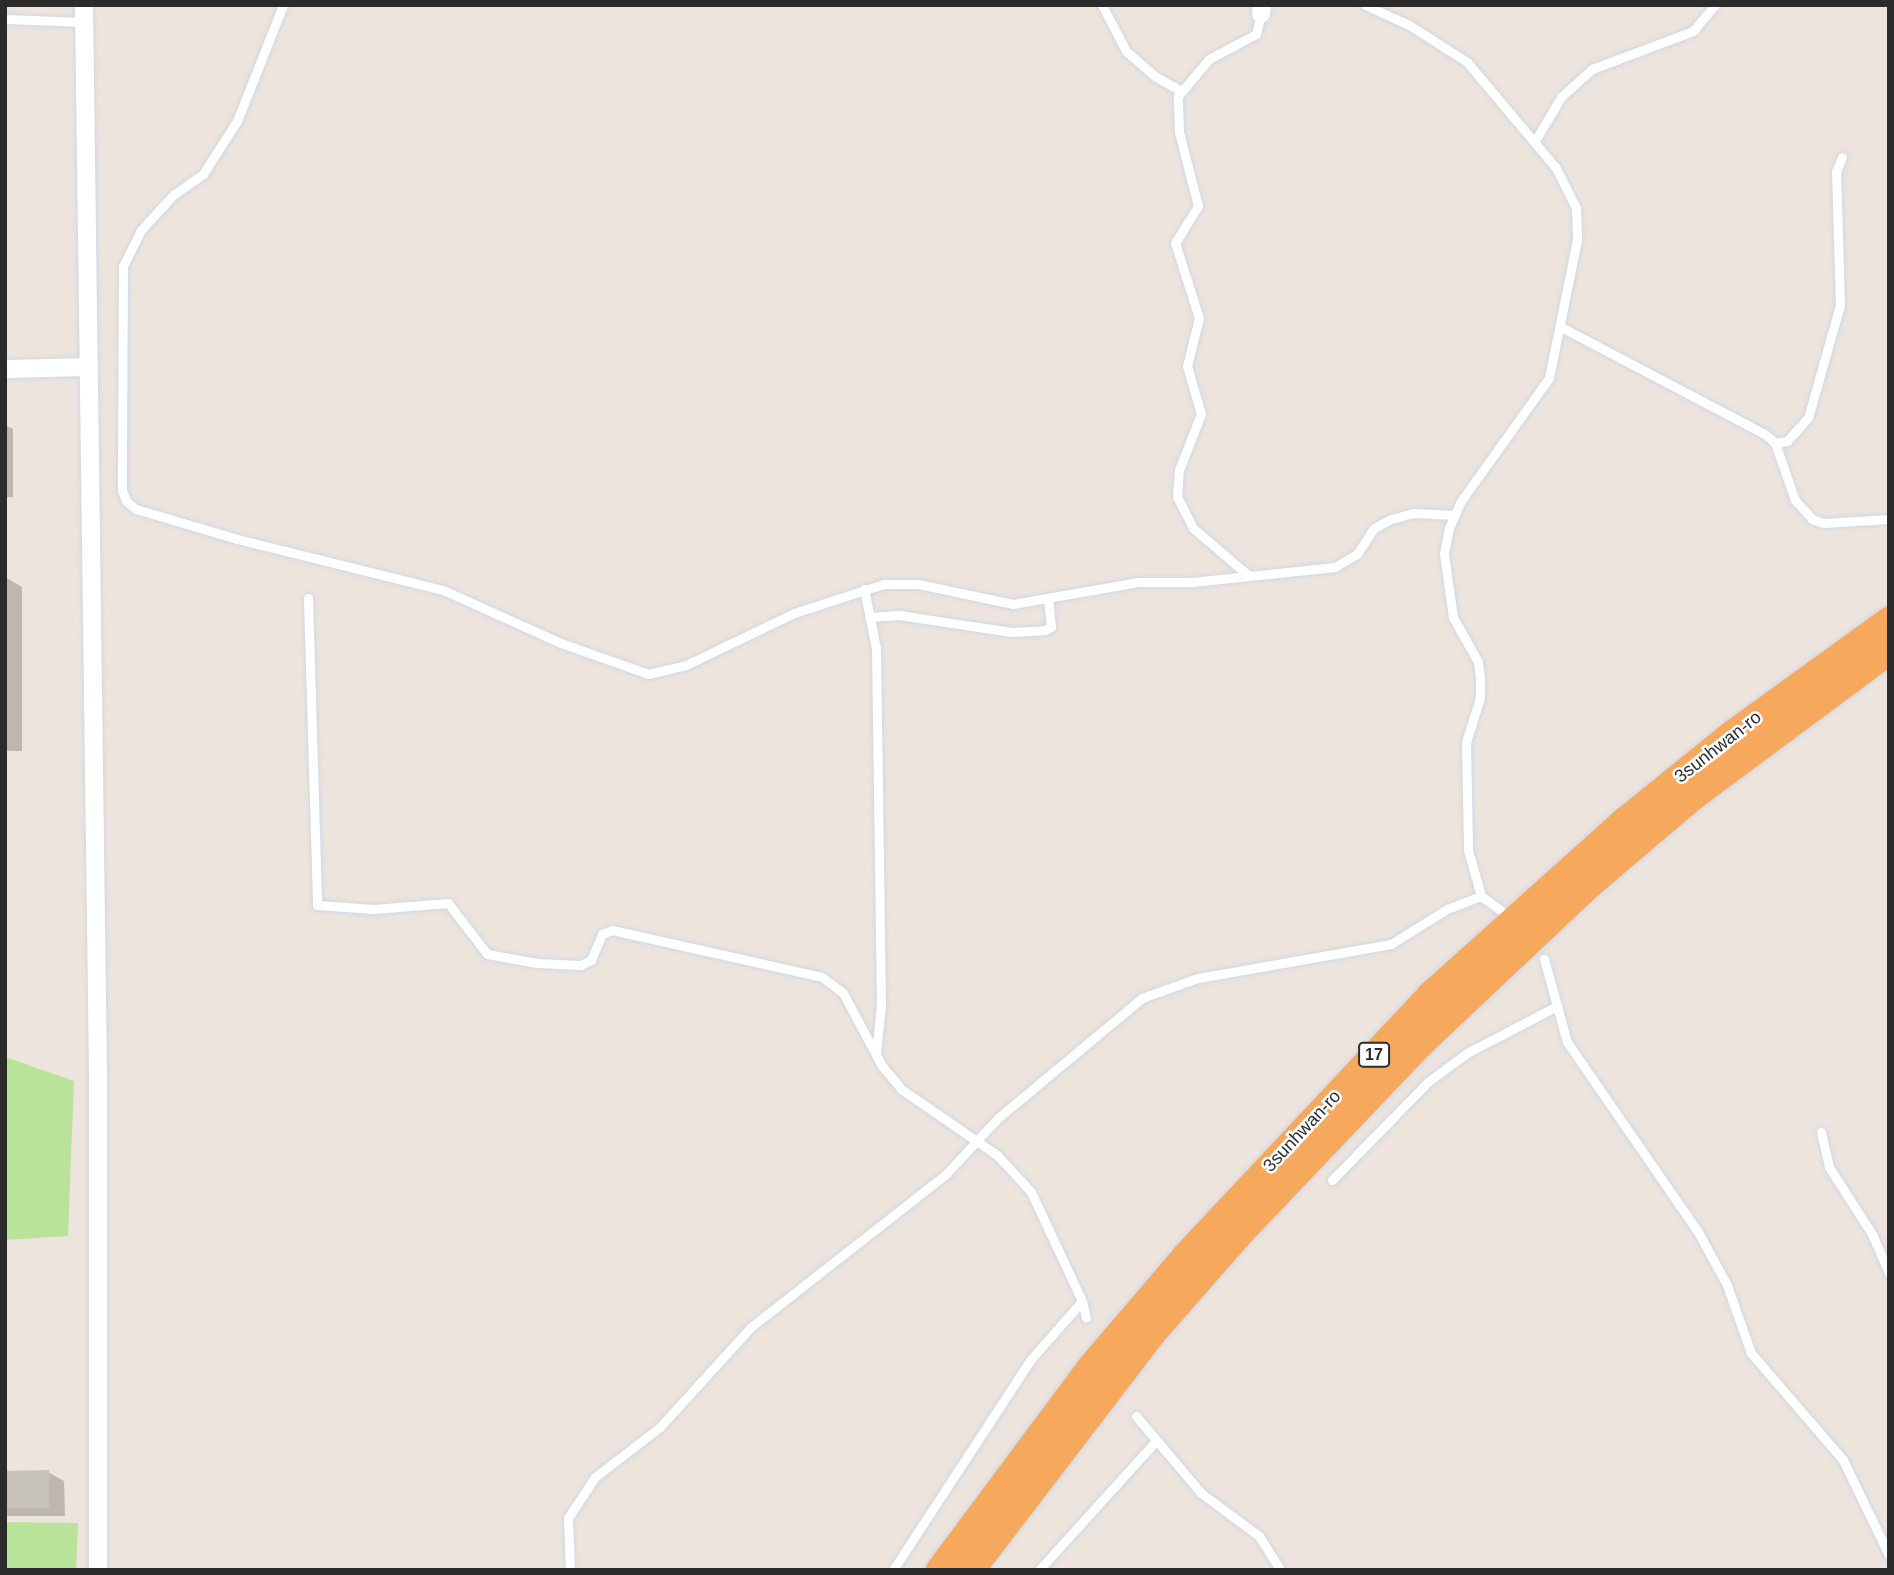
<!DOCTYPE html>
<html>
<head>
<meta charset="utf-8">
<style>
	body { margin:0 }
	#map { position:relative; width:1894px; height:1575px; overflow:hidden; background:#ede5dd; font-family:Helvetica,sans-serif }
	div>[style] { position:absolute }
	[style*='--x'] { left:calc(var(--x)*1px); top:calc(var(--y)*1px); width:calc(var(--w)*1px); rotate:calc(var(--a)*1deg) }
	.green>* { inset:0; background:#b9e39a }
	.shadow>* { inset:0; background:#0003 }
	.building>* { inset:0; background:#c8c2bd }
	.roads { filter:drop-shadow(0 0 2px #d2d7e3) drop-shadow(0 0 2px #d2d7e3) }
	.service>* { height:9px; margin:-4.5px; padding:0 4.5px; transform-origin:4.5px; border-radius:4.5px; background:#fff }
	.minor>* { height:18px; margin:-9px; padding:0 9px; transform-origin:9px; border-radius:9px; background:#fff }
	.trunk>* { height:28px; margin:-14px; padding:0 14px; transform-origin:14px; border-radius:14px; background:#f6a95c }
	span { translate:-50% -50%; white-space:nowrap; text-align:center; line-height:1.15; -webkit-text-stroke:5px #fff; paint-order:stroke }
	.shield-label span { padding:2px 5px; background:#fff; border:2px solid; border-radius:5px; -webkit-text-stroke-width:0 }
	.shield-label { font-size:16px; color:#2b2b2b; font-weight:700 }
	.street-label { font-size:18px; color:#2b2b2b }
	.frame { position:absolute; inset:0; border:7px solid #2b2b2b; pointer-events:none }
</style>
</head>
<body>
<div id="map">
	<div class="green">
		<i style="clip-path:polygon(5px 1057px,74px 1081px,68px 1236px,5px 1240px)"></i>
		<i style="clip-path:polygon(5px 1522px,78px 1523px,76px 1570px,5px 1570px)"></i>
	</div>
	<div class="shadow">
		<i style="clip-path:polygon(5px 425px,13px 429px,13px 497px,5px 497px)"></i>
		<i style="clip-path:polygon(5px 577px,22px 587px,22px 751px,5px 751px)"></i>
		<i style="clip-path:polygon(5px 1472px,48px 1472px,64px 1481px,65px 1516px,5px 1516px)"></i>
	</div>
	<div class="building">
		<i style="clip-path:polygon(49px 1470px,49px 1508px,5px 1508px,5px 1471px)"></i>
	</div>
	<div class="roads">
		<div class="service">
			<i style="--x:283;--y:5;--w:125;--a:111.6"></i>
			<i style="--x:237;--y:121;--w:63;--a:122.7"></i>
			<i style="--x:203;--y:174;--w:35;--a:145"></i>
			<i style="--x:174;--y:194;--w:49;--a:132.5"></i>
			<i style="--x:141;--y:230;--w:40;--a:116.6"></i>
			<i style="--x:123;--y:266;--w:224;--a:90.3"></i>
			<i style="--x:122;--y:490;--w:12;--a:70"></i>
			<i style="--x:126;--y:501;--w:13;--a:39"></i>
			<i style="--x:136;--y:509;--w:105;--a:16.5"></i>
			<i style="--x:237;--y:539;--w:212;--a:13.9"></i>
			<i style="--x:443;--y:590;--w:129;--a:24.2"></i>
			<i style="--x:561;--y:643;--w:92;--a:19.6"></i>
			<i style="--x:648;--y:674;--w:39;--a:-13"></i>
			<i style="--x:686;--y:665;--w:120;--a:-25.7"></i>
			<i style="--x:794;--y:613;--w:95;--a:-17.9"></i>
			<i style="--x:884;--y:584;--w:34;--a:0"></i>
			<i style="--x:918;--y:584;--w:97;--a:11.9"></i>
			<i style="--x:1013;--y:604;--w:127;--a:-10"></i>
			<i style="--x:1138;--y:582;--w:54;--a:0"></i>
			<i style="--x:1192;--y:582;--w:144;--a:-6"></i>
			<i style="--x:1335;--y:567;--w:26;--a:-31"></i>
			<i style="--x:1357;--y:554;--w:31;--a:-57"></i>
			<i style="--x:1374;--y:528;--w:19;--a:-28"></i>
			<i style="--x:1391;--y:519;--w:24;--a:-15"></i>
			<i style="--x:1414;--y:513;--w:41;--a:2.8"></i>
			<i style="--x:1102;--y:5;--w:52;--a:62.4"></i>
			<i style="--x:1126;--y:51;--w:40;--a:41"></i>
			<i style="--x:1156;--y:77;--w:29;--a:29"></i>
			<i style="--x:1365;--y:5;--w:48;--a:24.4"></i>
			<i style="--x:1409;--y:25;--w:69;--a:32.5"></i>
			<i style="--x:1467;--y:62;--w:138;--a:50"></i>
			<i style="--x:1556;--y:168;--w:45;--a:63.4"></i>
			<i style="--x:1576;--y:208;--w:32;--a:88"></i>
			<i style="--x:1577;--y:240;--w:141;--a:101.5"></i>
			<i style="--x:1549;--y:378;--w:151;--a:125.6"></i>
			<i style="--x:1461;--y:501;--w:30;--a:114"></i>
			<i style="--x:1449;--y:528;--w:26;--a:101"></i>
			<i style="--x:1444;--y:554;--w:64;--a:81.9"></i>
			<i style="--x:1453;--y:617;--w:51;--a:60.9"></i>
			<i style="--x:1478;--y:662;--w:16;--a:83"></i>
			<i style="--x:1480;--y:678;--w:20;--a:90"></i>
			<i style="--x:1480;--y:698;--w:46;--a:107.7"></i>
			<i style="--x:1466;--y:742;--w:108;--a:88.9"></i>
			<i style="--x:1468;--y:850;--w:48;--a:74.2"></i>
			<i style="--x:1481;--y:896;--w:24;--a:36"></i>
			<i style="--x:5;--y:19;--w:79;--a:2.2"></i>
			<i style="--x:1535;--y:141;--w:51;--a:-59.4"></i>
			<i style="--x:1561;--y:97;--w:42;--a:-42.1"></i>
			<i style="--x:1592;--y:69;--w:108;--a:-20.6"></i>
			<i style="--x:1693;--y:31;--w:34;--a:-50"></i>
			<i style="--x:1561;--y:327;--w:230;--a:27.7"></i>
			<i style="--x:1765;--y:434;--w:13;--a:42"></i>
			<i style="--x:1775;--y:443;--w:60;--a:70.7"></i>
			<i style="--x:1795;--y:500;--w:25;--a:48"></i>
			<i style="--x:1812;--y:519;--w:12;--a:20"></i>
			<i style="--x:1823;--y:523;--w:66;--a:-3.5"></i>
			<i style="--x:1775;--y:443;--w:12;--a:-9"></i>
			<i style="--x:1787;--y:441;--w:31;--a:-48"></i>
			<i style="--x:1808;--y:418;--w:117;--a:-74.2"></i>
			<i style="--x:1840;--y:305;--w:133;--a:-91.7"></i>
			<i style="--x:1836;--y:172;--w:16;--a:-68"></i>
			<i style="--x:1249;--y:576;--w:74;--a:-139.4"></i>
			<i style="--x:1193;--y:528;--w:35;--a:-117"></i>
			<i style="--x:1177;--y:497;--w:27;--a:-86"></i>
			<i style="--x:1179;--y:470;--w:60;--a:-68.6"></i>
			<i style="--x:1201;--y:414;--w:50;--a:-106.3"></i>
			<i style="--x:1187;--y:366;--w:49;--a:-76"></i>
			<i style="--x:1199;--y:318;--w:79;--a:-107.7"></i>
			<i style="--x:1175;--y:243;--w:44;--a:-58.1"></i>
			<i style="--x:1198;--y:206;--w:76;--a:-104.4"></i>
			<i style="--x:1179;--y:132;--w:36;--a:-92"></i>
			<i style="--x:1178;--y:96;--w:48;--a:-50"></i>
			<i style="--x:1209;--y:59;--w:53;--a:-28"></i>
			<i style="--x:1256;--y:34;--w:21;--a:-76"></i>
			<i style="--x:864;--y:589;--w:60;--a:78.5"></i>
			<i style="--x:876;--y:648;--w:357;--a:89.2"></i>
			<i style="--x:881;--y:1005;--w:48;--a:95.9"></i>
			<i style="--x:308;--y:598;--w:307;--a:88.3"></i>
			<i style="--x:317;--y:905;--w:57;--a:4"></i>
			<i style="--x:374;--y:909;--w:74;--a:-4.6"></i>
			<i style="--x:448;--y:903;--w:64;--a:52.6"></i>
			<i style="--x:487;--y:954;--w:51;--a:10.2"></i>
			<i style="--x:537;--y:963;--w:44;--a:2.6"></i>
			<i style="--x:581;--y:965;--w:11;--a:-27"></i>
			<i style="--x:591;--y:960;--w:28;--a:-67"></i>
			<i style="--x:602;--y:934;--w:11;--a:-22"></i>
			<i style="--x:612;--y:930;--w:215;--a:12.6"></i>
			<i style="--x:822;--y:977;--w:26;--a:37"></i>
			<i style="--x:843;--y:993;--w:83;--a:61.9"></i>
			<i style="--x:882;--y:1066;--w:30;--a:50"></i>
			<i style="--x:901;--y:1089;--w:116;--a:34.5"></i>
			<i style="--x:997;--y:1155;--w:50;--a:47.4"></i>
			<i style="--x:1031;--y:1192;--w:120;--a:64.9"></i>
			<i style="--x:1082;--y:1301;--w:77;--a:131.3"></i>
			<i style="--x:1031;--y:1359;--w:252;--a:123.2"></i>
			<i style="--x:869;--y:617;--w:30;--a:-4"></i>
			<i style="--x:899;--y:615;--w:114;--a:8.6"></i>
			<i style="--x:1012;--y:632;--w:33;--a:-3"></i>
			<i style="--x:1045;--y:630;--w:7;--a:-27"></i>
			<i style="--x:1051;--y:627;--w:28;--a:-96"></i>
			<i style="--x:1544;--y:959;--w:86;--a:74.5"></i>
			<i style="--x:1567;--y:1042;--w:231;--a:55.4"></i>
			<i style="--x:1698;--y:1232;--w:60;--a:61.3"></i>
			<i style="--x:1727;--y:1285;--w:72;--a:70.6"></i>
			<i style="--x:1751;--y:1353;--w:141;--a:49.3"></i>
			<i style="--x:1843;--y:1460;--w:106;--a:64.2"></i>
			<i style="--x:1821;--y:1132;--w:36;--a:77"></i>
			<i style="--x:1829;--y:1167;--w:80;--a:57.3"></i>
			<i style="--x:1872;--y:1234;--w:43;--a:66.4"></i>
			<i style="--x:1332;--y:1180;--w:139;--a:-45.6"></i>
			<i style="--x:1429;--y:1081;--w:47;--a:-36.4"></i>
			<i style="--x:1467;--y:1053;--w:102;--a:-27.6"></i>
			<i style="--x:1082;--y:1301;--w:17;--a:77"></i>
			<i style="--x:1136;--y:1416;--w:101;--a:49.8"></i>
			<i style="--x:1201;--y:1493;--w:72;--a:36.6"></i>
			<i style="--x:1259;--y:1536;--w:40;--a:58"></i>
			<i style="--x:570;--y:1570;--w:52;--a:-92.2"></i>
			<i style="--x:568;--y:1518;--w:49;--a:-56.6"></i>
			<i style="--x:595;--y:1477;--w:82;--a:-37.6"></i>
			<i style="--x:660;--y:1427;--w:135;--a:-47.7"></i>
			<i style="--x:751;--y:1327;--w:248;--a:-38.1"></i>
			<i style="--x:946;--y:1174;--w:76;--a:-47.1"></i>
			<i style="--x:998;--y:1118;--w:187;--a:-39.8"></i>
			<i style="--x:1142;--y:998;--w:59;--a:-19.7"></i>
			<i style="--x:1198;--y:978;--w:196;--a:-10"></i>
			<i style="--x:1391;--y:944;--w:66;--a:-32"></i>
			<i style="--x:1447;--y:909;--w:36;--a:-21"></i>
			<i style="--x:1039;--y:1570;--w:174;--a:-47.8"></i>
		</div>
		<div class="minor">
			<i style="--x:84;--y:5;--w:1072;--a:89.25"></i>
			<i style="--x:98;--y:1077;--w:493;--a:90"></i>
			<i style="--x:1261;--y:14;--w:9;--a:-84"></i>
			<i style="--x:5;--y:369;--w:84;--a:-1.4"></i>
		</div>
		<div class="trunk">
			<i style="--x:940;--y:1570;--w:254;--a:-53.3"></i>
			<i style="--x:1092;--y:1366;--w:146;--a:-49.4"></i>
			<i style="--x:1187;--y:1255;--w:357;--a:-46.8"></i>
			<i style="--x:1431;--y:995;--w:261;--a:-41.9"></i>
			<i style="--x:1625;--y:821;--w:139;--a:-38.9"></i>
			<i style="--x:1733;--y:734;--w:193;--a:-35.9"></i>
			<i style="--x:971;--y:1570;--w:301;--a:-52.6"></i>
			<i style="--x:1154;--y:1331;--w:129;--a:-48.8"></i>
			<i style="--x:1239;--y:1234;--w:264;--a:-46.4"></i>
			<i style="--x:1421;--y:1043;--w:233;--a:-43.3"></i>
			<i style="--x:1591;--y:883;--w:131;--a:-40.4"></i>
			<i style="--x:1691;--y:798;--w:247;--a:-36.6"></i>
		</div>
	</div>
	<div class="shield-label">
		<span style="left:1374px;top:1055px">17</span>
	</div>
	<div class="street-label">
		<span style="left:1718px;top:747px;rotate:-38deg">3sunhwan-ro</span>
		<span style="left:1302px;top:1131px;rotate:-47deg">3sunhwan-ro</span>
	</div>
	<div class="frame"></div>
</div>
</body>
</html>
